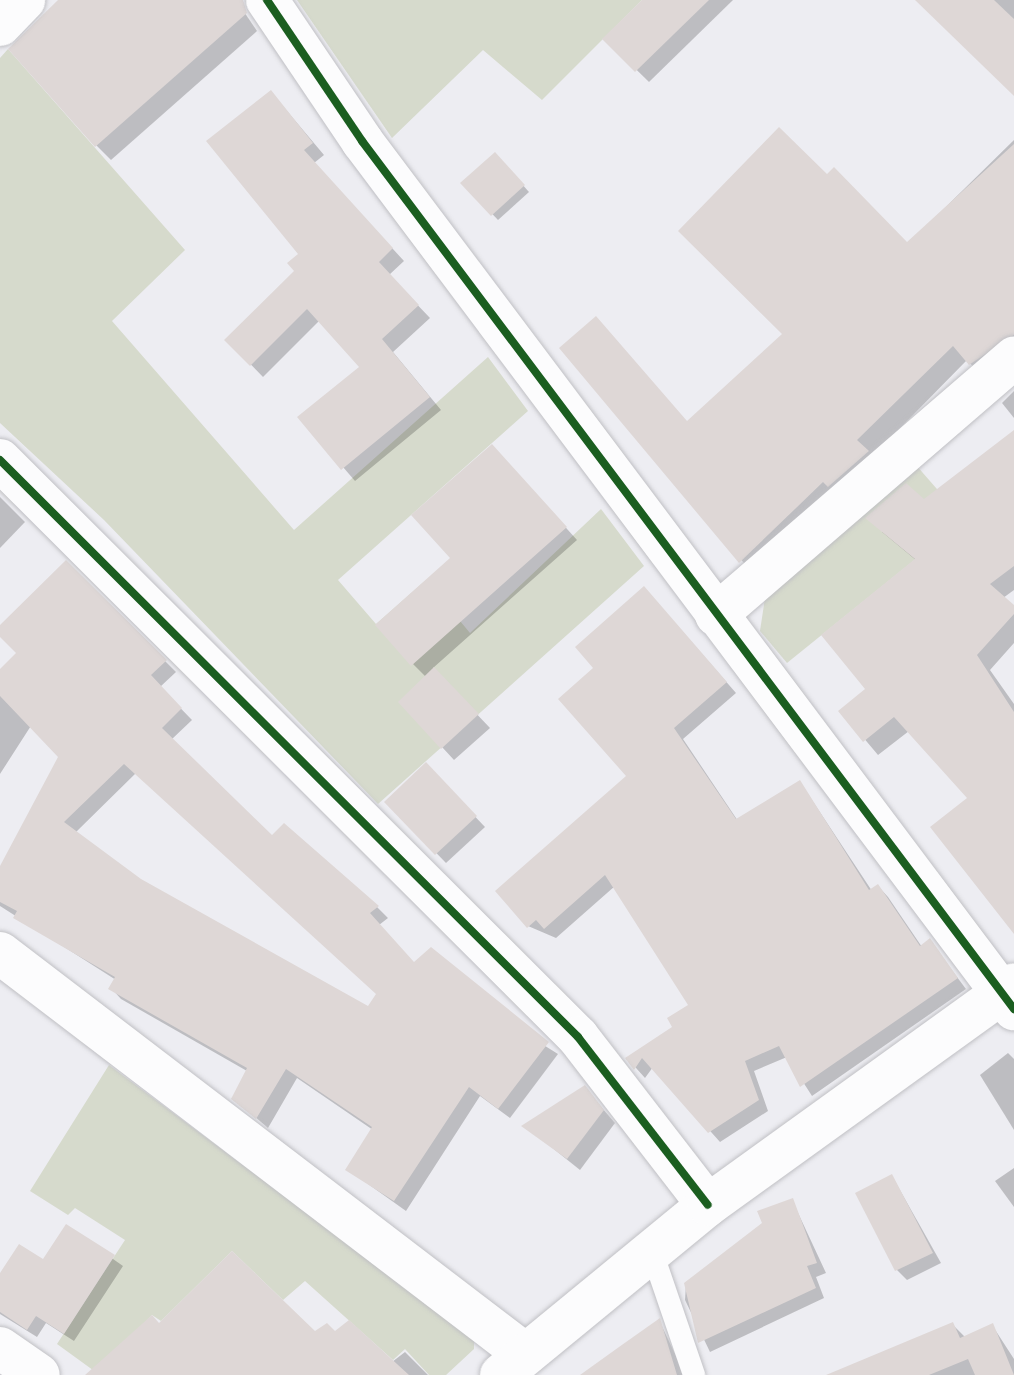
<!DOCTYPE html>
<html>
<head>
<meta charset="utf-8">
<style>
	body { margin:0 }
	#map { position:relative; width:1014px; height:1375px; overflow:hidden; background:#ededf2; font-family:"IBM Plex Sans",sans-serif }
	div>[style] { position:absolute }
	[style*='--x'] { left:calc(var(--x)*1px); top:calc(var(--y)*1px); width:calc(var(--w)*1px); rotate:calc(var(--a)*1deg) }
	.green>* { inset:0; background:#d6dacc }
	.shadow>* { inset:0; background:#0003 }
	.building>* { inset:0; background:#ded7d6 }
	.roads { filter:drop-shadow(0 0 2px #c0c0c4) drop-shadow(0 0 2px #c0c0c4) }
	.lane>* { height:22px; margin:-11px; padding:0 11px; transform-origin:11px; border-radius:11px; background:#fcfcfd }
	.street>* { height:42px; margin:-21px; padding:0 21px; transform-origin:21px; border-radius:21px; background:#fcfcfd }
	.cycleway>* { height:8px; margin:-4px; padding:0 4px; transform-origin:4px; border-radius:4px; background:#1b5e20 }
	span { translate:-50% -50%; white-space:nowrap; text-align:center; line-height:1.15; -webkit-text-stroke:6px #fff; paint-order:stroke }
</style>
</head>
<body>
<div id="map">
	<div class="green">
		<i style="clip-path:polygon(297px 0,642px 0,542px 100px,483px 50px,392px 138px)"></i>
		<i style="clip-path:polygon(8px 49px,185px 250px,112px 321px,294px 530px,488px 357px,528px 411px,338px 580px,376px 624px,426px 580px,470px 633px,601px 509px,644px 566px,378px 804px,104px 520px,0 423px,0 58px)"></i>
		<i style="clip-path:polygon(909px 457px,964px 520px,787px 663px,760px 631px,765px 598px)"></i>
		<i style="clip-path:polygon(109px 1065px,474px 1338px,474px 1349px,446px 1375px,429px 1375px,405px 1349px,393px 1360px,305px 1281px,283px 1300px,232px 1251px,161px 1321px,152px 1315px,97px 1373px,57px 1344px,125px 1240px,75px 1208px,68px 1215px,30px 1191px)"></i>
	</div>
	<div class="shadow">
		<i style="clip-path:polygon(61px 0,236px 0,257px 31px,111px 160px,96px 145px)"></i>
		<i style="clip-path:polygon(645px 0,733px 0,649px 82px,605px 39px)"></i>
		<i style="clip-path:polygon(918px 0,1014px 0,1014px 94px)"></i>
		<i style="clip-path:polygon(271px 92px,324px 155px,314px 163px,404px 261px,389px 275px,430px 318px,393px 352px,441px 410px,355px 481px,300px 417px,362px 367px,320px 320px,263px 377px,227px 340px,296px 271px,300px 254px)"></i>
		<i style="clip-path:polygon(1014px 140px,1014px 355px,984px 378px,967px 360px,755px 576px,562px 348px,688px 423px,785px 334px,827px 176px,907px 245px)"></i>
		<i style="clip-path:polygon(495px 154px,529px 192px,498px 220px,463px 183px)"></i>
		<i style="clip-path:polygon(1014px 391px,1014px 418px,1002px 403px)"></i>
		<i style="clip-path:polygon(1014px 432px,1014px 590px,1003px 598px,1014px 608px,1014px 643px,990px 670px,1014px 704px,1014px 930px,970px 798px,909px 731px,878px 755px,841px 711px,868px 690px,917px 561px,882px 532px)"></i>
		<i style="clip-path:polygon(503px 458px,577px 540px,433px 668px,490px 728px,454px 760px,442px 747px,426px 677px,413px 664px,453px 558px)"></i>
		<i style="clip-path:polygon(0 497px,25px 522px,0 548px)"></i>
		<i style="clip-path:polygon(evenodd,66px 562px,176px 672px,160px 687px,192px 720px,171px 740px,272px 838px,377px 907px,388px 918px,379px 925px,414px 964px,558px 1054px,510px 1118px,480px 1096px,406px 1211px,347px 1169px,373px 1130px,297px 1078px,268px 1128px,234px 1099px,247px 1071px,121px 999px,111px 988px,116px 980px,0 906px,0 871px,86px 709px,54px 690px,0 774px,0 672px,19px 653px,0 628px,66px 562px,136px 773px,379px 994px,369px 1008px,140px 880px,75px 833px,136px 773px)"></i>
		<i style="clip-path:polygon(654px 599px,736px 693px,683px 739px,738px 821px,800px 782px,872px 891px,878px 886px,888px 897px,922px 947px,930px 941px,966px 989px,812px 1096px,787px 1057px,754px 1071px,768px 1111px,720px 1142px,653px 1067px,645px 1078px,628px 1059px,675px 1028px,691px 1005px,615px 886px,556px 938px,528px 926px,629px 777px,596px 668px)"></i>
		<i style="clip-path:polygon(426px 765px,485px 827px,446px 863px,387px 802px)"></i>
		<i style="clip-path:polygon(1008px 1053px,1014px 1059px,1014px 1130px,980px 1075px)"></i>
		<i style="clip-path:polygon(584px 1087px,615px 1123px,580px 1170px,525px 1126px)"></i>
		<i style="clip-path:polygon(1014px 1168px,1014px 1207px,995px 1181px)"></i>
		<i style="clip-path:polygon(892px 1176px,941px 1263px,907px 1280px,897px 1270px)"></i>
		<i style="clip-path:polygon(792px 1200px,826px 1273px,816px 1277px,824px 1298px,710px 1352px,685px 1300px,686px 1284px)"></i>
		<i style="clip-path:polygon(66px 1226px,123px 1266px,74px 1341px,46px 1323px,37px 1337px,0 1314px,0 1277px,44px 1261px)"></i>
		<i style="clip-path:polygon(659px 1320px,685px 1375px,583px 1375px)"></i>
		<i style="clip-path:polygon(952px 1324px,966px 1338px,992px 1325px,1014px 1359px,1014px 1375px,854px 1375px)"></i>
		<i style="clip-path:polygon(159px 1325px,335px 1333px,392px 1362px,405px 1352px,428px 1375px,123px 1375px)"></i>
	</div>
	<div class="building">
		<i style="clip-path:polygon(58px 0,243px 0,247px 13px,95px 147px,8px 49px)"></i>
		<i style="clip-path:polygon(642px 0,709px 0,635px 72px,602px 39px)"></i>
		<i style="clip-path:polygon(915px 0,994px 0,1014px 19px,1014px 96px)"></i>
		<i style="clip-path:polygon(271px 90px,313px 143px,304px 150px,393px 248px,379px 262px,419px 305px,382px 339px,430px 397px,341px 470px,297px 417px,359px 367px,307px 309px,250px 366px,224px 340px,294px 271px,287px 263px,298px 254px,206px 141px)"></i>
		<i style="clip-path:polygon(779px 127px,827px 174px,834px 167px,907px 242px,1014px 144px,1014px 335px,969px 365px,953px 346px,857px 440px,869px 451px,828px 487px,823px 482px,739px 563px,559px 348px,596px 316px,687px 421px,782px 334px,678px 231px)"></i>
		<i style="clip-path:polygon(495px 152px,525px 185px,491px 216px,460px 183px)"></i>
		<i style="clip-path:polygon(1014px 430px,1014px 566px,990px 584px,1014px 605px,1014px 614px,977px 655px,1014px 712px,1014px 934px,930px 827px,967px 798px,894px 717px,863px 742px,838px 711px,865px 689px,821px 635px,915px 559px,865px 518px,906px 483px,924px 499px)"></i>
		<i style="clip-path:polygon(492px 444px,567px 527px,411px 666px,375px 625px,450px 558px,411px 515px)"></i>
		<i style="clip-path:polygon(evenodd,66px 560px,167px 660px,151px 675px,182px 708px,162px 728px,272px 835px,284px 823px,379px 906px,370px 913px,414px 962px,431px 947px,549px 1042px,498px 1109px,469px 1087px,394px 1201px,345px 1170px,372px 1127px,286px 1069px,256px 1119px,231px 1099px,247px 1068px,108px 989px,115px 977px,13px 918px,17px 911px,0 902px,0 866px,58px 757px,0 696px,0 669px,16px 653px,0 637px,0 625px,66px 560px,124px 764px,376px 994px,368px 1006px,141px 879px,64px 822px,124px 764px)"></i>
		<i style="clip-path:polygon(644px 586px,727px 682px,674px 728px,736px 819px,800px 780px,869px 890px,878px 884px,920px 946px,930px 938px,958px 978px,800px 1087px,779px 1046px,745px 1061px,759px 1100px,708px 1133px,642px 1058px,634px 1070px,625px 1058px,672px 1027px,667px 1018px,688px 1005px,605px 875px,544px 929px,536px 920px,527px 928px,495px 891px,626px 776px,558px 699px,593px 668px,575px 647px)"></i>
		<i style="clip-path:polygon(434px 667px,479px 714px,441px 749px,398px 702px)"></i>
		<i style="clip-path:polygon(426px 762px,477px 816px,435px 855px,384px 802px)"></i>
		<i style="clip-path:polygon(585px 1085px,604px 1110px,567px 1159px,521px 1126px)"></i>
		<i style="clip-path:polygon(892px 1174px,933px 1253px,895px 1271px,855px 1193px)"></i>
		<i style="clip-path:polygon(793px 1198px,817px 1263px,807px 1266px,816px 1288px,698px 1343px,684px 1283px,762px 1223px,757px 1211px)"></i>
		<i style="clip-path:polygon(66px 1224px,115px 1255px,64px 1334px,36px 1316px,27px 1330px,0 1312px,0 1273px,19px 1244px,43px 1259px)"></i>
		<i style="clip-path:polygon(232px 1251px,315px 1331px,327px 1323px,335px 1331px,349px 1320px,409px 1375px,85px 1375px,152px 1315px,159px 1323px)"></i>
		<i style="clip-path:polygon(660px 1318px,677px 1375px,580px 1375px,619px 1347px)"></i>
		<i style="clip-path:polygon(953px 1322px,960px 1338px,993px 1323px,1014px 1375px,975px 1375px,968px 1359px,929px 1375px,826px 1375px)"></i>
	</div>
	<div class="roads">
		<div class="lane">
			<i style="--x:652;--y:1252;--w:130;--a:71.1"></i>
		</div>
		<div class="street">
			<i style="--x:267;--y:0;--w:170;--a:56"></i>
			<i style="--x:362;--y:141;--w:1086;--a:53.09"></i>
			<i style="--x:0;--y:25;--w:35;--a:-46"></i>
			<i style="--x:0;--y:460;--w:817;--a:44.95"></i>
			<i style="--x:578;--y:1037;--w:212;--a:52.3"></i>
			<i style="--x:716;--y:615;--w:394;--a:-40.8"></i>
			<i style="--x:0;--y:953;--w:661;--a:37.37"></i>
			<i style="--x:0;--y:1348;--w:47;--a:34.7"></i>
			<i style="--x:501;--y:1375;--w:268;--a:-39.4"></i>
			<i style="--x:708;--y:1205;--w:377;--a:-35.8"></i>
		</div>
	</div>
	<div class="cycleway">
		<i style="--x:267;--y:0;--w:170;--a:56"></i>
		<i style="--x:362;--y:141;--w:1086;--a:53.09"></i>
		<i style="--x:0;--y:460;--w:817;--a:44.95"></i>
		<i style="--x:578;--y:1037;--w:212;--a:52.3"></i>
	</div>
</div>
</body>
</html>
